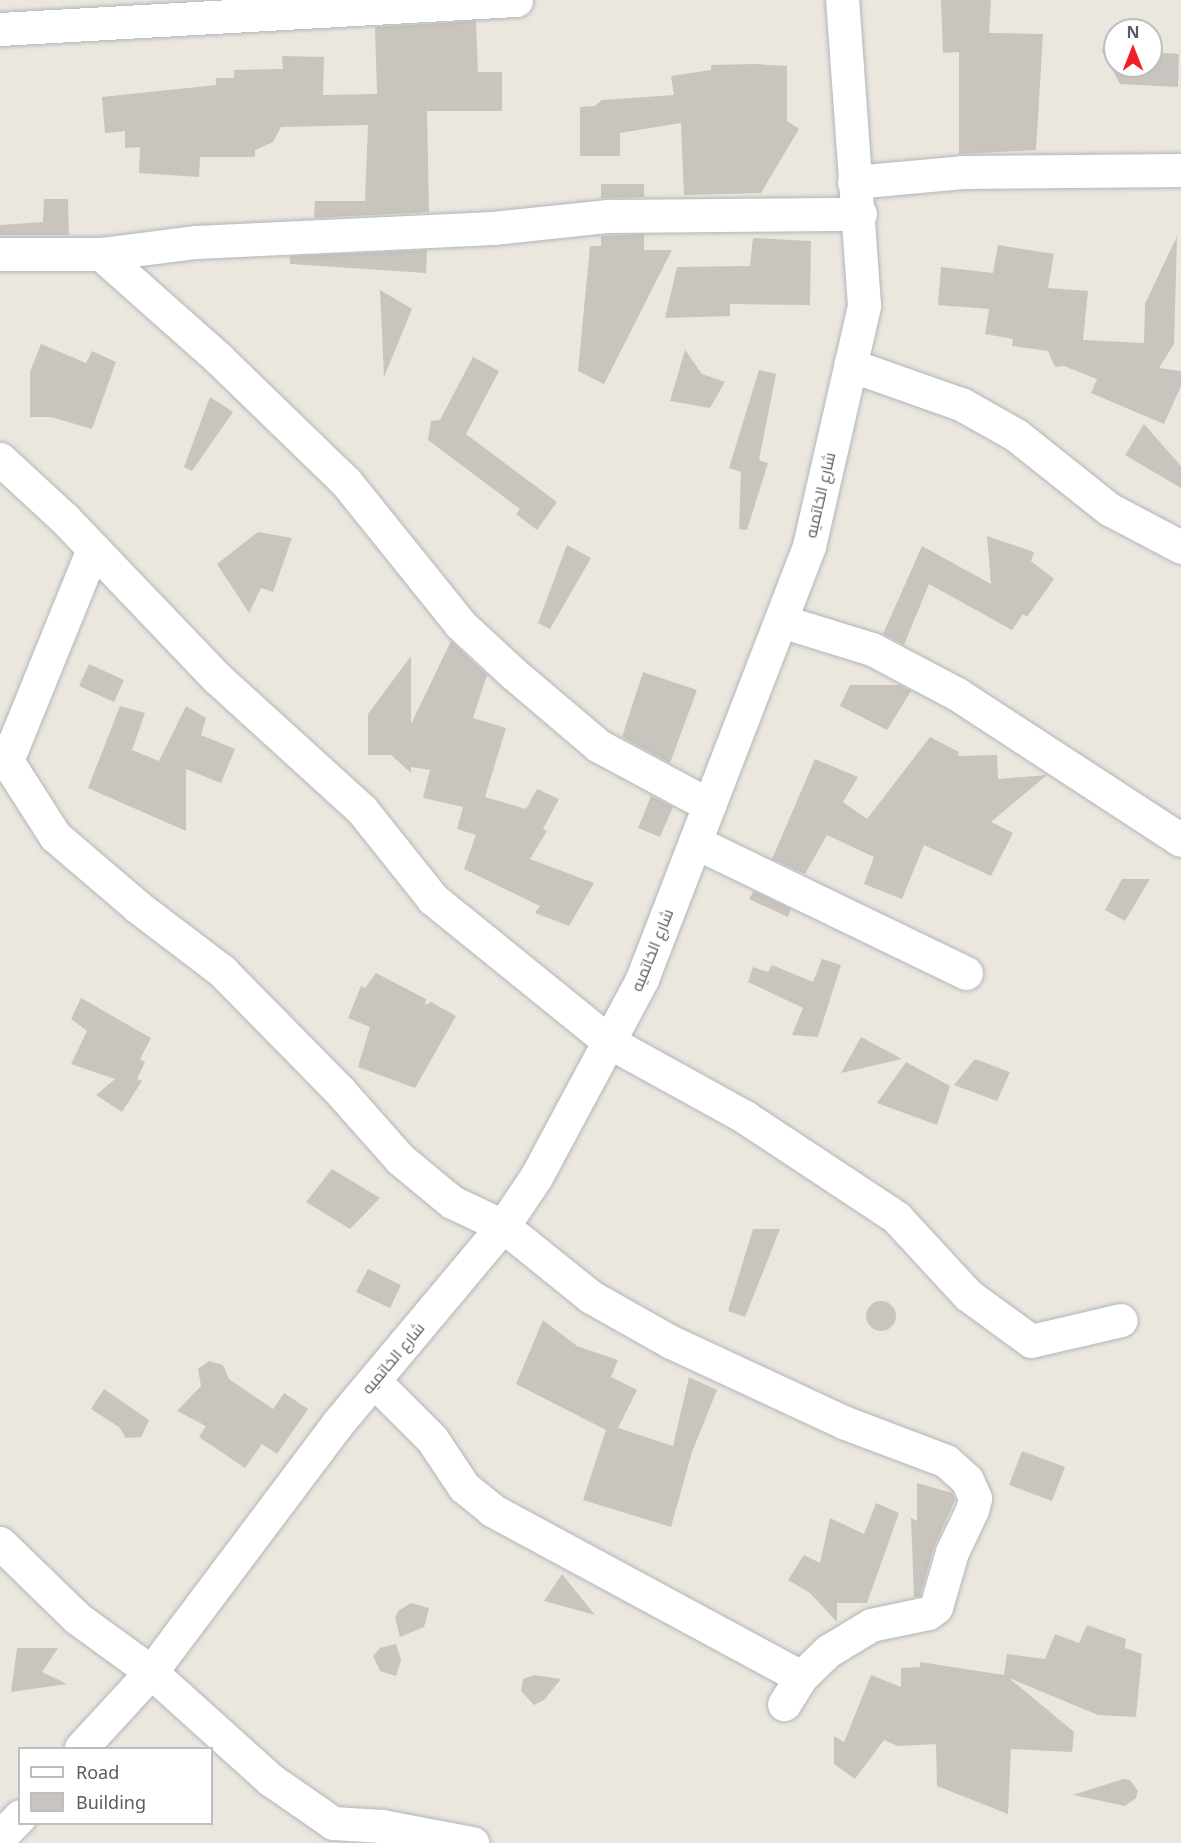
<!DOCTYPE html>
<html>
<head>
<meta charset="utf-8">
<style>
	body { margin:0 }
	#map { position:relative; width:1181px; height:1843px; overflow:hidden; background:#ece7de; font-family:"Noto Sans",Cairo,sans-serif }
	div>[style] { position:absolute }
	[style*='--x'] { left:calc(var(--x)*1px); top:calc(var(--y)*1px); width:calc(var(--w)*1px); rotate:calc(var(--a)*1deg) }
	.building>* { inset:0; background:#c9c4bd }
	.round { border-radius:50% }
	.roads { filter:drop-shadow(0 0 2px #b1b6bb) drop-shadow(0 0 2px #b1b6bb) }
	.minor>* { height:33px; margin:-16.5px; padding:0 16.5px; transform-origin:16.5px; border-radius:16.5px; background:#fff }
	.tertiary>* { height:33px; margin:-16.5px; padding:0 16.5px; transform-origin:16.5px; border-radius:16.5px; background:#fff }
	span { translate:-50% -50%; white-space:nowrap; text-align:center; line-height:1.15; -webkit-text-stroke:5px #fff; paint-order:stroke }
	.street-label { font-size:16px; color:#575d61 }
	.legend { position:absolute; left:18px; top:1747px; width:195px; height:78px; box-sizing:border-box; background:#fff; border:2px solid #bcbec0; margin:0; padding:8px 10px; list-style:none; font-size:18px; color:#575d61 }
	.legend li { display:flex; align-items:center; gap:12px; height:30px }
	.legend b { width:30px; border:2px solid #bcbec0 }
	.north { position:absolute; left:1103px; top:18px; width:60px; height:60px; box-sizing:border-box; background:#fff; border:2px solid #bcbec0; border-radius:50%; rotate:0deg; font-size:16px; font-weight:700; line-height:24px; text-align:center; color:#575d61 }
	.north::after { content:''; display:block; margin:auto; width:21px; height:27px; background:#f31d25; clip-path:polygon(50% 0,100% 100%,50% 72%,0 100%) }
</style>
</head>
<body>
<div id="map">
	<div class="building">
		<i style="clip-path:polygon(941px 0,991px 0,989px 33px,1043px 34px,1036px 150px,959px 154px,959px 52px,943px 53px)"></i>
		<i style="clip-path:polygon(476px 21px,478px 72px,502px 72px,502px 111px,427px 111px,429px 212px,314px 218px,315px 201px,365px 201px,368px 125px,281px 127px,273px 142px,255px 150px,255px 157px,200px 157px,199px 177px,139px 173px,140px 147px,125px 148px,125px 131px,105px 133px,102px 97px,216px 85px,216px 78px,234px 78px,234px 70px,283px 69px,282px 56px,324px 57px,323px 95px,377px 94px,375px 27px)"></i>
		<i style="clip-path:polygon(1101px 49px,1115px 50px,1115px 66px,1151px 66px,1151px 52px,1179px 54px,1178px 87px,1120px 84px)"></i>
		<i style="clip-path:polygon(756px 64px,787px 66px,787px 121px,799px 129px,761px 193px,684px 195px,681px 123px,620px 133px,620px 156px,580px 156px,580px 107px,595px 106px,602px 100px,674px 95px,671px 76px,711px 70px,711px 65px)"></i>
		<i style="clip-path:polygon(601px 184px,644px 184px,644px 197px,601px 198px)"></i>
		<i style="clip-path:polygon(44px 199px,68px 199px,69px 235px,0 235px,0 225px,43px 222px)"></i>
		<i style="clip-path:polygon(644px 234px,644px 250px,672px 250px,604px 384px,578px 371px,590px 246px,601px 246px,601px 236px)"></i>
		<i style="clip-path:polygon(1177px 236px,1174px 344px,1159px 368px,1181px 371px,1181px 386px,1164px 424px,1091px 393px,1097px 379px,1064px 366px,1055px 367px,1048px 351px,1012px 346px,1013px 339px,985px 334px,989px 309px,938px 305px,941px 267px,993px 273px,998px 245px,1054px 254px,1048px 288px,1088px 291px,1083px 340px,1144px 343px,1145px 304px)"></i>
		<i style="clip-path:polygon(753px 238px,811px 241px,810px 305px,730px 304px,730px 316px,665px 318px,677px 267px,750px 266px)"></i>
		<i style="clip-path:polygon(427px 250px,426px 273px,290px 264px,290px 256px)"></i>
		<i style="clip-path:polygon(380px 290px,412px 309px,384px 377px)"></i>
		<i style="clip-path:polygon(41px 344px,86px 363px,92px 351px,116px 362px,92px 429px,51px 417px,30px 417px,30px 372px)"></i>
		<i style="clip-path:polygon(685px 350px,702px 374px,725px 382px,710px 408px,670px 401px)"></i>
		<i style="clip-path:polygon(473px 357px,499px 371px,466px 434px,557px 502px,537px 530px,516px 514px,520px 509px,428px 440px,431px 421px,440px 420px)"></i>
		<i style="clip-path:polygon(759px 370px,776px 374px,759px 460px,768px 463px,747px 530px,739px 529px,741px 472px,729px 468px)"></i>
		<i style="clip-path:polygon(210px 397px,233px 412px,192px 471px,184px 467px)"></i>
		<i style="clip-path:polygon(1144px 424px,1181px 466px,1181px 488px,1125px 455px)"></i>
		<i style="clip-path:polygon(258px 532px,292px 538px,273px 592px,261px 588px,249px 613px,217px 564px)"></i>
		<i style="clip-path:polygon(987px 536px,1034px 552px,1031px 561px,1054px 579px,1027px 617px,1023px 614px,1012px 630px,929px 584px,904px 645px,883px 634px,922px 546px,991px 584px)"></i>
		<i style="clip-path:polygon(567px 545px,591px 558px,550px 629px,538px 623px)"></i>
		<i style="clip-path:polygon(451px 641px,487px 675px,473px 718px,506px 728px,485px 797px,526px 809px,537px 789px,559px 799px,543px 829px,547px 831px,530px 859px,594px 883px,569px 926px,535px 913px,540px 906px,464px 869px,476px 835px,457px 829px,463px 807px,423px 798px,430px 770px,411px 767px,411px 773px,391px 755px,368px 755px,368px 714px,411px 656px,411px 724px)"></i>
		<i style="clip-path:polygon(89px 664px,124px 680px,114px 702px,79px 686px)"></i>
		<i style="clip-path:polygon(643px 672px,697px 690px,670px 763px,622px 737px)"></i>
		<i style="clip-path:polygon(850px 685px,900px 685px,911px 691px,887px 730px,840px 706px)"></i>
		<i style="clip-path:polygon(120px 706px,145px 713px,132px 750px,159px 761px,186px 706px,206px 718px,201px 735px,235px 749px,221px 783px,186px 769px,186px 831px,88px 788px)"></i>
		<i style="clip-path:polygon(930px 737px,959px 752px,958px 756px,997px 755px,998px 779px,1047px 775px,991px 822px,1013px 833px,991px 876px,924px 845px,902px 899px,864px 884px,874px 857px,827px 835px,805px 874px,772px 859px,815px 759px,858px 777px,843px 802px,867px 819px)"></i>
		<i style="clip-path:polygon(651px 796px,673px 807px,660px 837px,638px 828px)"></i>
		<i style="clip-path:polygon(1122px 879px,1150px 879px,1125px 921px,1105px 910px)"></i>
		<i style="clip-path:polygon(754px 891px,791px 909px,788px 917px,749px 899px)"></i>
		<i style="clip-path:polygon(822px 959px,841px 965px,818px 1037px,792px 1035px,803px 1008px,748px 982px,753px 967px,768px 972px,772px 965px,813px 982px)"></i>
		<i style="clip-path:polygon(376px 973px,426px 999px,425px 1005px,431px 1002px,456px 1016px,415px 1088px,358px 1067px,370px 1027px,348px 1018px,361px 986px,365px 988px)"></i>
		<i style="clip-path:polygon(81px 998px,151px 1038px,140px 1059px,145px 1062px,137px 1079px,142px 1081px,122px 1112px,96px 1095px,115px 1079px,71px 1064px,87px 1031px,71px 1019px)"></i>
		<i style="clip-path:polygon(861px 1037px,902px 1059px,841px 1073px)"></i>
		<i style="clip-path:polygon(975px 1059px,1010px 1072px,997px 1101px,954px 1085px)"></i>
		<i style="clip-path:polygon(906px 1062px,950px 1086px,937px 1125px,877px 1103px)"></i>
		<i style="clip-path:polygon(332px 1169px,380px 1198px,350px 1229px,306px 1202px)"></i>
		<i style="clip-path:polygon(753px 1229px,780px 1229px,745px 1317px,728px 1311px)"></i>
		<i style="clip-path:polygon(368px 1269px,401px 1285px,390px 1308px,356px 1292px)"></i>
		<i class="round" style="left:866px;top:1301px;width:30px;height:30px"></i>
		<i style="clip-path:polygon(543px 1320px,577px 1346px,618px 1360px,611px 1377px,637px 1390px,618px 1428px,673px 1446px,689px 1377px,717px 1390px,692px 1452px,671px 1527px,583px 1500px,606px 1430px,516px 1384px)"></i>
		<i style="clip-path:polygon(209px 1361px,223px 1365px,229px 1379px,273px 1409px,284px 1393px,308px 1409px,277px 1454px,262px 1444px,245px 1468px,199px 1437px,206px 1426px,177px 1411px,201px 1386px,198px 1369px)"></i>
		<i style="clip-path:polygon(104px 1389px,149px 1420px,141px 1437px,126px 1438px,119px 1427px,91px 1409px)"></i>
		<i style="clip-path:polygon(1022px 1451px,1065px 1467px,1052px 1501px,1009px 1485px)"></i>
		<i style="clip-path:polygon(917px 1483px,952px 1493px,955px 1500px,934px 1547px,920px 1596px,914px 1597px,911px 1518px,917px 1521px)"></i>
		<i style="clip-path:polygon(876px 1503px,899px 1513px,867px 1603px,837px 1603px,837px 1622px,810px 1593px,788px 1580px,804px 1555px,820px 1563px,830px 1518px,864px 1534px)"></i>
		<i style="clip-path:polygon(562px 1574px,595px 1615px,544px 1601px)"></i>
		<i style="clip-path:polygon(411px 1603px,429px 1608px,424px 1627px,400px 1637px,395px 1618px,398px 1611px)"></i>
		<i style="clip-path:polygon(1087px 1625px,1126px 1639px,1125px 1648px,1142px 1654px,1136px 1717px,1098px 1715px,1009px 1678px,1074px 1732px,1072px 1752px,1011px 1749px,1008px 1814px,937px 1786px,936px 1744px,898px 1746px,884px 1740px,855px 1779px,834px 1764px,834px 1736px,844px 1742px,871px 1675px,901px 1687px,901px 1668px,920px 1667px,920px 1662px,1004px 1675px,1007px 1654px,1045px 1659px,1055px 1634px,1079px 1643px)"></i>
		<i style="clip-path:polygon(396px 1644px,401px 1660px,396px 1676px,380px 1671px,373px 1656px,380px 1648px)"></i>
		<i style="clip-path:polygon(17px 1648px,58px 1648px,42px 1672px,67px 1684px,11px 1692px)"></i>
		<i style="clip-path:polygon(534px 1675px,561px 1679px,544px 1700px,534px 1705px,521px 1691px,523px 1679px)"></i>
		<i style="clip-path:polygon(1123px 1779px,1130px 1780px,1138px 1791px,1136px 1798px,1125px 1806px,1073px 1795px)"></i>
	</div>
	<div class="roads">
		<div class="minor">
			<i style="--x:0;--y:29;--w:517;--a:-3.22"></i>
			<i style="--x:854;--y:182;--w:109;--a:-5.2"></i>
			<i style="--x:963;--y:172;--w:218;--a:-0.5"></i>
			<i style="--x:0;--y:254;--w:101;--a:0"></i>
			<i style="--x:101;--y:254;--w:96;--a:-7.2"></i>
			<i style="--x:196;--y:242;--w:297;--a:-2.7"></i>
			<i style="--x:493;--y:228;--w:116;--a:-6"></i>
			<i style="--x:608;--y:216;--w:252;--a:-0.5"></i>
			<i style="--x:101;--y:254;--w:157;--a:41.6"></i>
			<i style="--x:218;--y:358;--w:178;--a:44.1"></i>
			<i style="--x:346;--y:482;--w:182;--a:51.2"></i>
			<i style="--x:460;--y:624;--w:74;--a:42.8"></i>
			<i style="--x:514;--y:674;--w:111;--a:40.3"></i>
			<i style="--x:599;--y:746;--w:125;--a:28.2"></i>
			<i style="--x:850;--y:365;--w:118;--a:19.4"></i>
			<i style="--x:961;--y:404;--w:63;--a:29.4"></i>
			<i style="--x:1016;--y:435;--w:119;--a:38.5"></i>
			<i style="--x:1109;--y:509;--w:81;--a:27.8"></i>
			<i style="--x:0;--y:459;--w:88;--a:42.7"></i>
			<i style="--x:65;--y:519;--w:220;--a:46.3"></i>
			<i style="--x:217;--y:678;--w:196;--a:42.3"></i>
			<i style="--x:362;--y:810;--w:114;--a:51.4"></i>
			<i style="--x:433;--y:899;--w:229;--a:39"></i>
			<i style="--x:611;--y:1043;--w:153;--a:28.9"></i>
			<i style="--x:745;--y:1117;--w:181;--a:33.5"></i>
			<i style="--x:896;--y:1217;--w:106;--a:47.3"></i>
			<i style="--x:968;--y:1295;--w:78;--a:36.1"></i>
			<i style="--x:1031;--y:1341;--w:92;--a:-13.1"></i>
			<i style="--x:781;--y:621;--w:95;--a:17.1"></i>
			<i style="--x:872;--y:649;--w:96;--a:27.9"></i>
			<i style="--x:957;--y:694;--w:267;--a:33.1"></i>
			<i style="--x:0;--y:750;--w:102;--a:57.4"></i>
			<i style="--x:55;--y:836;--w:109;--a:40.5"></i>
			<i style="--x:138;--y:907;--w:106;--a:37.3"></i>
			<i style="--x:222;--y:971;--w:167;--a:45.5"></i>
			<i style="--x:339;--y:1090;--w:92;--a:48.5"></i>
			<i style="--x:400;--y:1159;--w:67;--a:39.6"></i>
			<i style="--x:452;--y:1202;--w:56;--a:25.2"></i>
			<i style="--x:503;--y:1226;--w:113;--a:38.9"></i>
			<i style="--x:591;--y:1297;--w:92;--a:29.4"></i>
			<i style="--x:671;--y:1342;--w:190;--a:24.9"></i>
			<i style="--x:843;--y:1422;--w:110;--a:20.7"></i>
			<i style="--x:946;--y:1461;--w:28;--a:42"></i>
			<i style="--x:967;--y:1480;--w:20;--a:66"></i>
			<i style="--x:975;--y:1498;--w:12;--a:104"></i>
			<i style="--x:972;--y:1510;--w:47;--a:115.5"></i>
			<i style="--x:952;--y:1552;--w:57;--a:106.2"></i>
			<i style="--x:936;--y:1607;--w:10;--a:143"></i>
			<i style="--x:928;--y:1613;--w:58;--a:168.1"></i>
			<i style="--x:871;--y:1625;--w:50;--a:148.8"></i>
			<i style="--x:828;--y:1651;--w:37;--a:136"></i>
			<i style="--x:801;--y:1677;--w:32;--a:122"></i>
			<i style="--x:8;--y:758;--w:226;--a:-67.9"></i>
			<i style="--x:695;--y:842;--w:301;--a:25.8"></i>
			<i style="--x:374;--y:1381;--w:82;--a:45"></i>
			<i style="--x:432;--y:1439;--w:58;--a:56.3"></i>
			<i style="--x:464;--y:1487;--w:36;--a:39"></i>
			<i style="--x:492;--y:1510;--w:351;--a:28.4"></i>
			<i style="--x:0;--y:1543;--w:107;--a:44.2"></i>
			<i style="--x:77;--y:1618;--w:92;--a:36.1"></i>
			<i style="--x:151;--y:1672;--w:161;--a:42"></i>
			<i style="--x:271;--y:1780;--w:75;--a:34.7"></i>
			<i style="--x:333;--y:1823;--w:49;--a:3.5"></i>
			<i style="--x:382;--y:1826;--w:92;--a:10.7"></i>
		</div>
		<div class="tertiary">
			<i style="--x:81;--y:1748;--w:103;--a:-47.4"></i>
			<i style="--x:151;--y:1672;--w:311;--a:-53.1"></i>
			<i style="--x:338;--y:1423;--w:257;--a:-50.1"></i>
			<i style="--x:503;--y:1226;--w:59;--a:-56"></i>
			<i style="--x:536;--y:1177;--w:225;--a:-61.8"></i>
			<i style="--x:642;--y:979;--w:464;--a:-68.9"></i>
			<i style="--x:809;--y:546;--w:247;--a:-77.1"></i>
			<i style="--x:864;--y:305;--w:306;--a:-94.1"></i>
			<i style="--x:0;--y:1837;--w:29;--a:-46"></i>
		</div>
	</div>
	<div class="street-label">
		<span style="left:820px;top:495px;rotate:-77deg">شارع الخاتميه</span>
		<span style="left:652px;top:950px;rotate:-68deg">شارع الخاتميه</span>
		<span style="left:393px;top:1358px;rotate:-50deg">شارع الخاتميه</span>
	</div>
	<ul class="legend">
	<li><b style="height:8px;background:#fff"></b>Road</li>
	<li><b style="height:16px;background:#c9c4bd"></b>Building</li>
	</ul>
	<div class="north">N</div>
</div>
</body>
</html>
